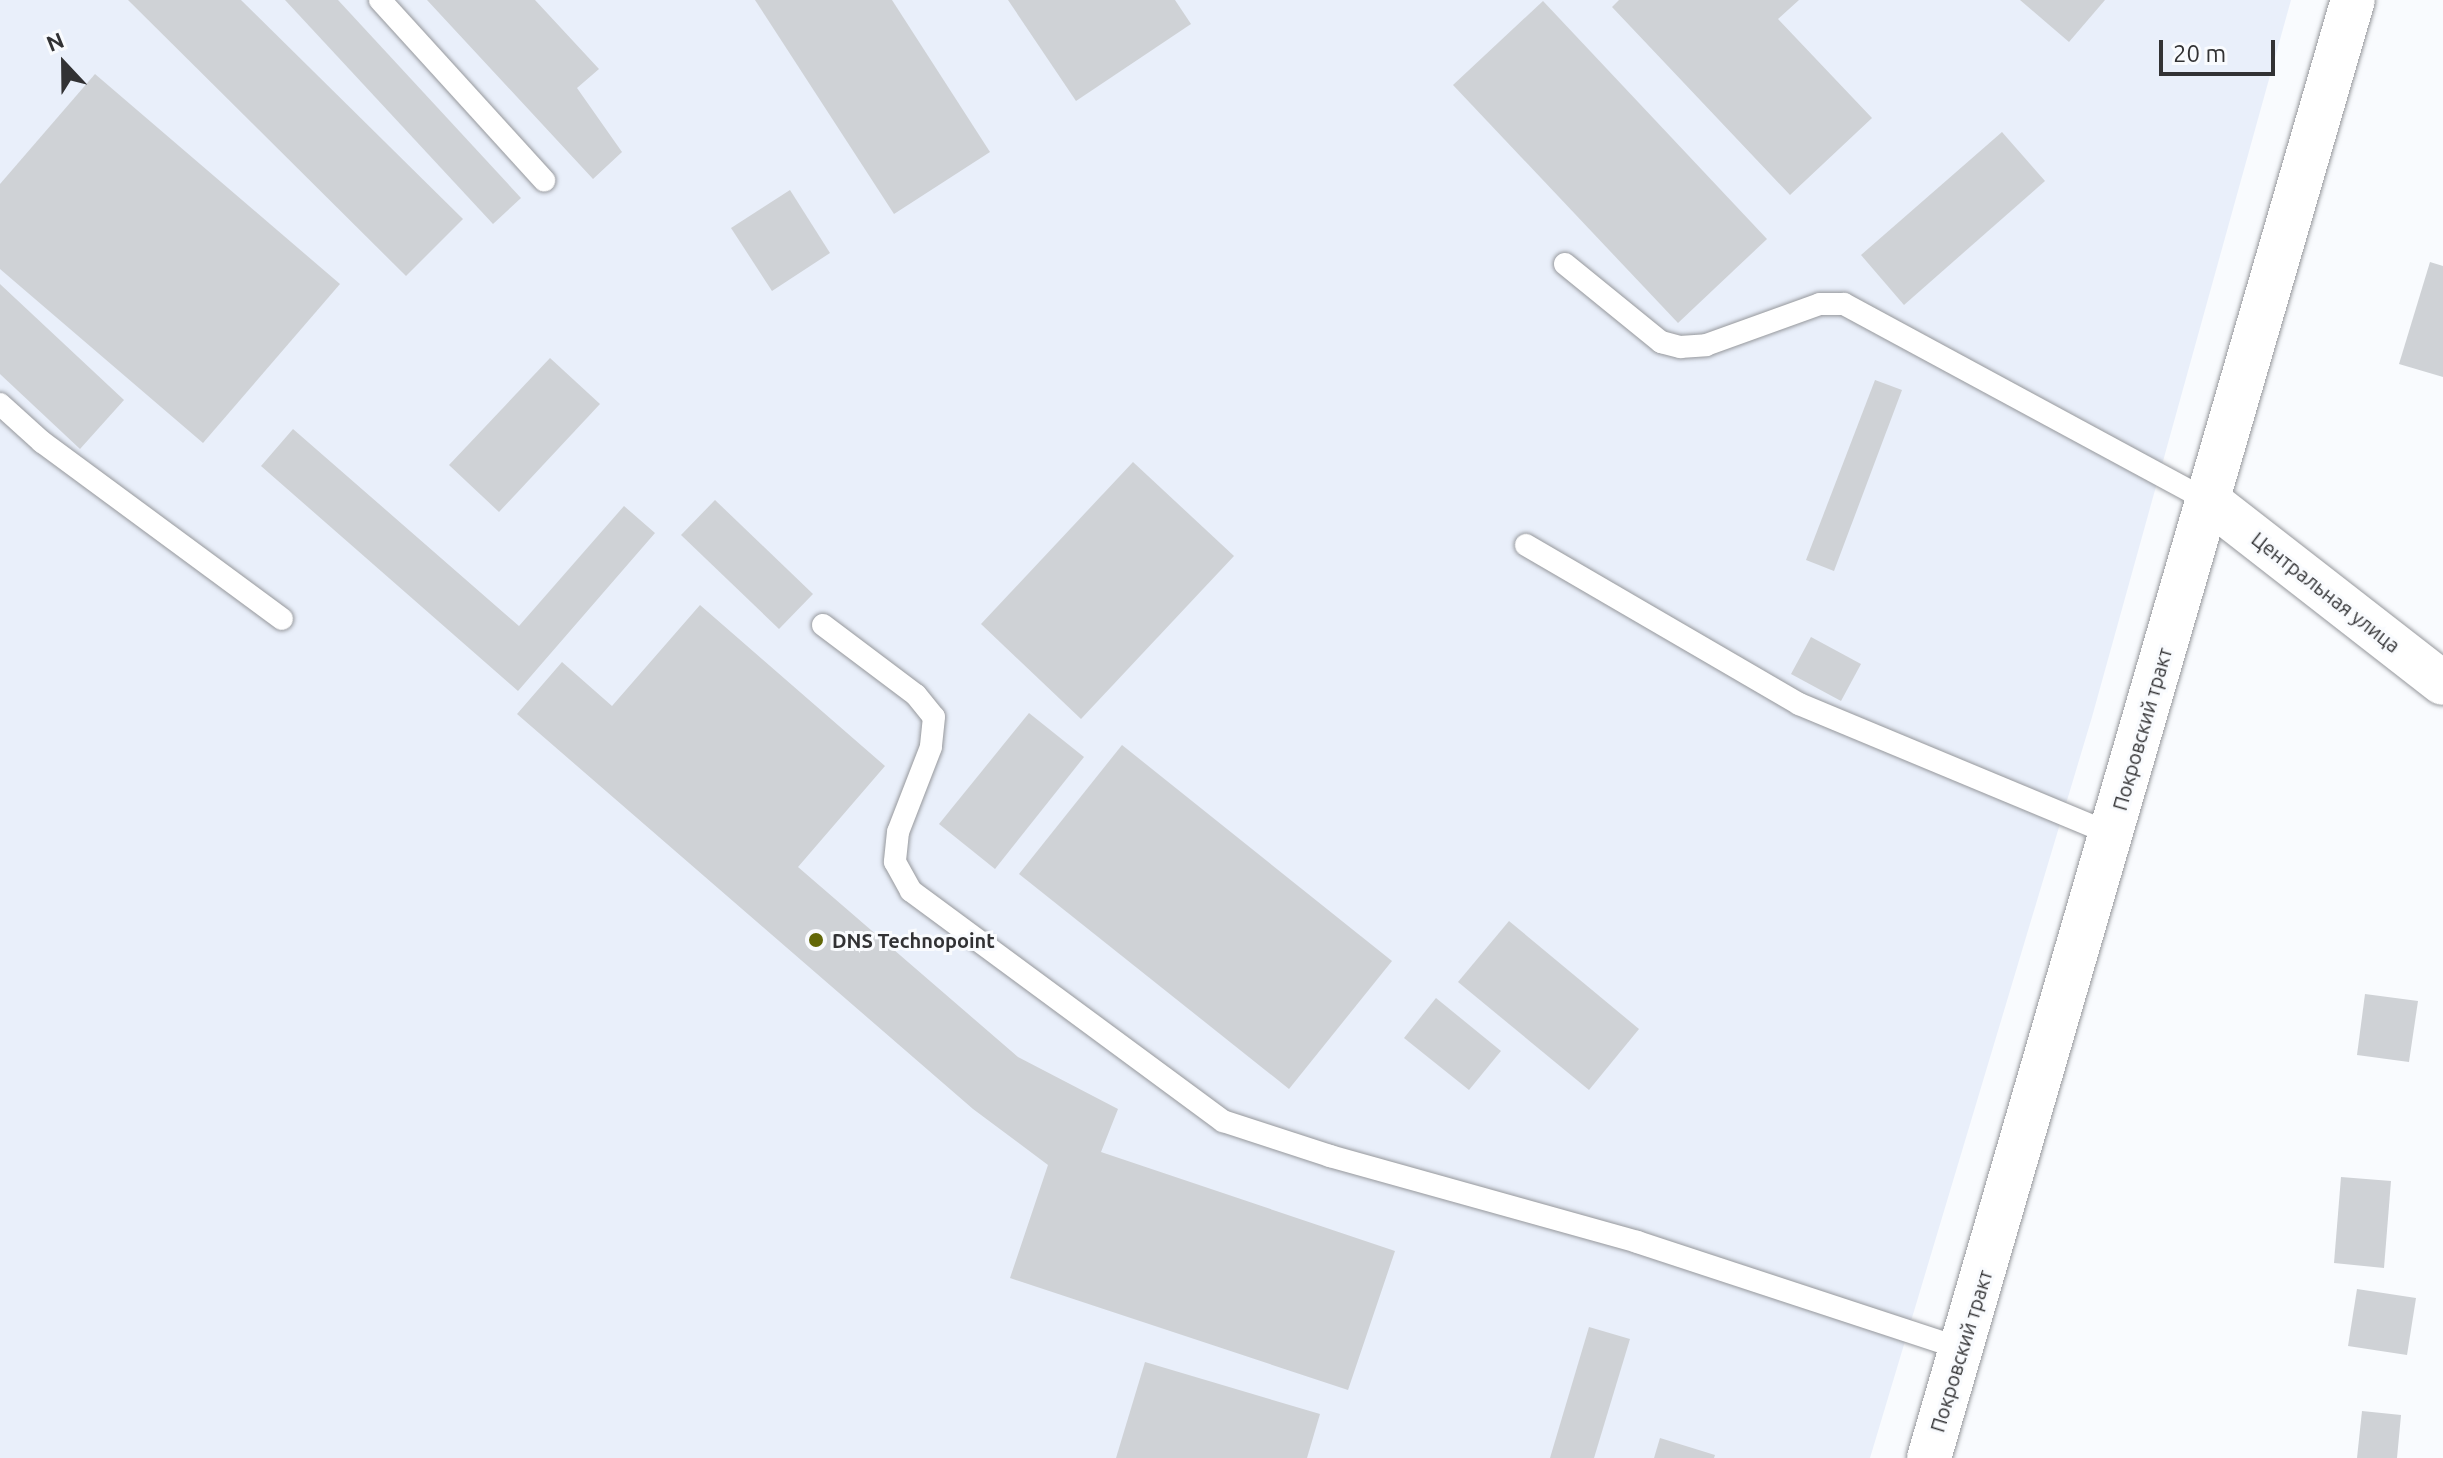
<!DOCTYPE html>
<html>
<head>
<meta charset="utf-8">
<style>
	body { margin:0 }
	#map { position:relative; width:2443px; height:1458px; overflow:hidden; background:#f9fbfe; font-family:Ubuntu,sans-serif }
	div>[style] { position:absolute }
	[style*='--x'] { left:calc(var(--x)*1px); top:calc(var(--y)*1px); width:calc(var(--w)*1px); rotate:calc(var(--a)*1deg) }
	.built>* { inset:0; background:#e9effa }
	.building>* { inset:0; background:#cfd2d6 }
	.roads { filter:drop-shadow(0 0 2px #96989c) drop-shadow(0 0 2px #96989c) }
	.lane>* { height:22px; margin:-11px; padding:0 11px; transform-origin:11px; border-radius:11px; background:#fff }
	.secondary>* { height:44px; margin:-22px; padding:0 22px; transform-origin:22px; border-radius:22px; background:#fff }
	.dots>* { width:22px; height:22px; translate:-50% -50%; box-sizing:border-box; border:4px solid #f9fbfe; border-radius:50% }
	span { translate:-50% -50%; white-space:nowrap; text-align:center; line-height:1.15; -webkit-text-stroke:6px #f9fbfe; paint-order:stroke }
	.street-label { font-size:20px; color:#323234 }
	.poi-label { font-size:20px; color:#323234; font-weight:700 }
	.left { translate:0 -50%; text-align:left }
	.north { position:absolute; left:24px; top:24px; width:80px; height:80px; -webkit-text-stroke:6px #f9fbfe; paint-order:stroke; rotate:338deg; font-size:22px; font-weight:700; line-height:32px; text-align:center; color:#323234 }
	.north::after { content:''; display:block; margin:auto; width:28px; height:36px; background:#323234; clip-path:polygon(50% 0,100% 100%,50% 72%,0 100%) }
	.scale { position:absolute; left:2159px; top:40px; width:116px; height:36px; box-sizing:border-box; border:4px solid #323234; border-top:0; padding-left:10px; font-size:24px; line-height:28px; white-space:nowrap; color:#323234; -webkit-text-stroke:6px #f9fbfe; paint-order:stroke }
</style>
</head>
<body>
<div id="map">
	<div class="built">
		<i style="clip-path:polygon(0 0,2291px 0,2092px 717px,1870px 1458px,0 1458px)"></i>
	</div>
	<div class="building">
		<i style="clip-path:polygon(128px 0,241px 0,463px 219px,406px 276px)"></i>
		<i style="clip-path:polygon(285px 0,338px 0,521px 198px,493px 224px)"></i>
		<i style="clip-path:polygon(427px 0,535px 0,599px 69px,577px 88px,622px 152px,593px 179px)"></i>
		<i style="clip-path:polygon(755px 0,892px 0,990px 152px,894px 214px)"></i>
		<i style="clip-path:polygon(1008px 0,1175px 0,1191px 24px,1076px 101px)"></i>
		<i style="clip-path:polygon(1619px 0,1799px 0,1778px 19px,1872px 118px,1790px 195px,1612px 7px)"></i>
		<i style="clip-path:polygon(2020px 0,2105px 0,2069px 42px)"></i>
		<i style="clip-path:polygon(1543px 1px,1767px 239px,1678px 323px,1453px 85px)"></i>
		<i style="clip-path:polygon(95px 74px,340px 284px,203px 443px,0 269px,0 184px)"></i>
		<i style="clip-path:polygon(2002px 132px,2045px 181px,1904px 305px,1861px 255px)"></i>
		<i style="clip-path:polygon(790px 190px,830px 253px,772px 291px,731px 228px)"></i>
		<i style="clip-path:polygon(2430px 262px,2443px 266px,2443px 377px,2399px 364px)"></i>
		<i style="clip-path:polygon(0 284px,124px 400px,80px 449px,0 374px)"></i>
		<i style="clip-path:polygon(550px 358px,600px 404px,499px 512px,449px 465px)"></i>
		<i style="clip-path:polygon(1875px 380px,1902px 390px,1834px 571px,1806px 560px)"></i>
		<i style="clip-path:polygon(293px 429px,519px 626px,624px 506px,655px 533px,518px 691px,261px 466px)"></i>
		<i style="clip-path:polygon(1133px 462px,1234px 556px,1081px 719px,981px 624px)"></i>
		<i style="clip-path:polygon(715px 500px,813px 594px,779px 629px,681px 535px)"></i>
		<i style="clip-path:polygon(700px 605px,885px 766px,798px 867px,1018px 1057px,1118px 1109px,1101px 1152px,1395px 1251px,1348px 1390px,1010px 1278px,1048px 1165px,973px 1109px,517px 714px,562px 662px,612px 706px)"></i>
		<i style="clip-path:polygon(1811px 637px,1861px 664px,1841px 701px,1791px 674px)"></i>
		<i style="clip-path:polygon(1029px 713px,1084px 757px,995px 869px,939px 824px)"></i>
		<i style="clip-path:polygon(1122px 745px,1392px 961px,1289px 1089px,1019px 874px)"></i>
		<i style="clip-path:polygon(1509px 921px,1639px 1029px,1589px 1090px,1458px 982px)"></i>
		<i style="clip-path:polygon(2365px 994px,2418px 1001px,2409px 1062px,2357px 1055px)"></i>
		<i style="clip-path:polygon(1436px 998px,1501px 1051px,1469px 1090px,1404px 1038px)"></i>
		<i style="clip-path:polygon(2341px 1177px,2391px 1181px,2384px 1268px,2334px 1263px)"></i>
		<i style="clip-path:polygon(2357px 1289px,2416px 1298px,2407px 1355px,2348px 1346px)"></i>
		<i style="clip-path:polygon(1589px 1327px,1630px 1339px,1594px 1458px,1550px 1458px)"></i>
		<i style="clip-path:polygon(1145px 1362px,1320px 1414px,1307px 1458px,1116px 1458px)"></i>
		<i style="clip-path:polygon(2362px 1411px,2401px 1415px,2397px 1458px,2357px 1458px)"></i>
		<i style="clip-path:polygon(1660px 1438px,1715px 1455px,1714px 1458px,1654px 1458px)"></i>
	</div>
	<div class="roads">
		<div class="lane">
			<i style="--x:380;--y:0;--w:244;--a:47.7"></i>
			<i style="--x:1565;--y:264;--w:124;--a:39.1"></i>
			<i style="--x:1661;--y:342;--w:20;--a:15"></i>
			<i style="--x:1680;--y:347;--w:26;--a:-4"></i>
			<i style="--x:1706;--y:345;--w:121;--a:-19.8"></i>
			<i style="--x:1820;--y:304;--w:24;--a:0"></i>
			<i style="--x:1844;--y:304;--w:415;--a:28.4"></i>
			<i style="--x:0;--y:404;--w:57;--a:42.1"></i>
			<i style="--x:42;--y:442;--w:298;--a:36.4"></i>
			<i style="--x:1526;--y:545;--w:316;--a:30.2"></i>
			<i style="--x:1799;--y:704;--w:339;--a:22.6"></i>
			<i style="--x:823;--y:625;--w:116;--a:37"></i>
			<i style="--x:916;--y:695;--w:28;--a:51"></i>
			<i style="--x:934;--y:717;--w:30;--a:96"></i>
			<i style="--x:931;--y:747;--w:91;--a:111.2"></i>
			<i style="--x:898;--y:832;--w:30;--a:96"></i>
			<i style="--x:895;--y:862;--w:33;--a:61"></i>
			<i style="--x:911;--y:891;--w:388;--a:36.4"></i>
			<i style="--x:1223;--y:1121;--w:113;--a:18.1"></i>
			<i style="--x:1330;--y:1156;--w:319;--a:15.6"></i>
			<i style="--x:1637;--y:1242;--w:342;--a:18.2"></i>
		</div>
		<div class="secondary">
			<i style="--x:2209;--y:501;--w:296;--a:37.9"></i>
			<i style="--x:1929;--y:1458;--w:1518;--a:-73.79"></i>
		</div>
	</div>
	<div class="dots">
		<i style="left:816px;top:940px;background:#626707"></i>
	</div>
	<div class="street-label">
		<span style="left:2326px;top:592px;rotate:38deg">Центральная улица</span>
		<span style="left:2142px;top:729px;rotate:-74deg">Покровский тракт</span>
		<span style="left:1961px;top:1351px;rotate:-73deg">Покровский тракт</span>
	</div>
	<div class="poi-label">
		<span class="left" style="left:832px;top:940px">DNS Technopoint</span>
	</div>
	<div class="north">N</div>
	<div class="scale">20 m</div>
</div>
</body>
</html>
